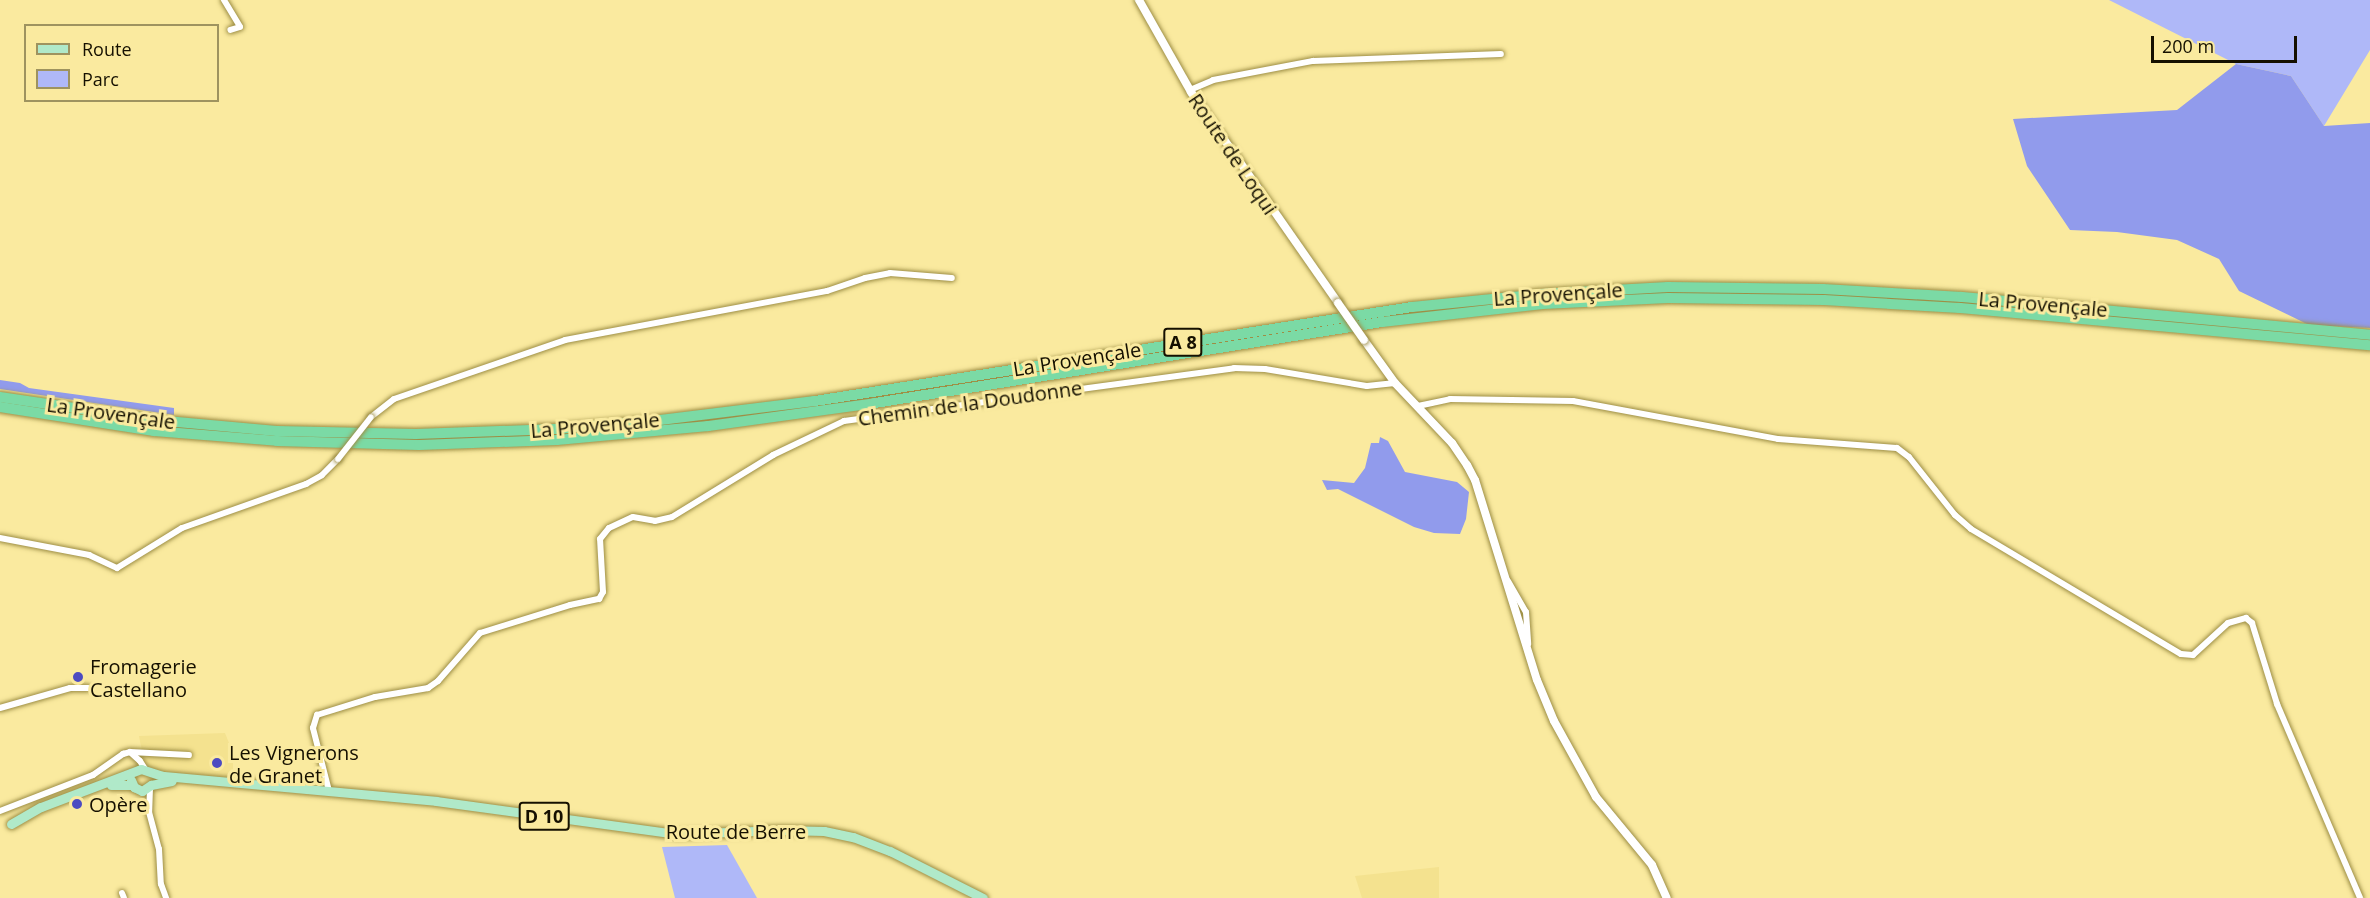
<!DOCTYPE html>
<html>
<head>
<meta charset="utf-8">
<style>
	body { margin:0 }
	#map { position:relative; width:2370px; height:898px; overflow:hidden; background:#faea9f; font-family:"Open Sans",sans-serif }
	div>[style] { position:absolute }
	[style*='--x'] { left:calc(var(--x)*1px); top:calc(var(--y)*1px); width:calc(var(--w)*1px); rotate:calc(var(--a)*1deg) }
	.built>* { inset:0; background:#f4e28f }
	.green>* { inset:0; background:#afb8f8 }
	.forest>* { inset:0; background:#919bec }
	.roads { filter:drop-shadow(0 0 2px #9d8e45) drop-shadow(0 0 2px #9d8e45) }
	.street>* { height:6px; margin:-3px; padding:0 3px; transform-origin:3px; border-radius:3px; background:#fff }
	.secondary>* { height:8px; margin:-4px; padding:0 4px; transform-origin:4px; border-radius:4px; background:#fff }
	.primary>* { height:9px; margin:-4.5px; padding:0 4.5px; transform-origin:4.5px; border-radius:4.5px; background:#b0e9c9 }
	.highway>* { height:10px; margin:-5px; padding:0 5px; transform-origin:5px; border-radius:5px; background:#7bdaa5 }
	.bridges { filter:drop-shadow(0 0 2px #9d8e45) drop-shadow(0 0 2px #9d8e45) }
	.street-bridge>* { height:6px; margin:-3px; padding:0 3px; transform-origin:3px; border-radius:3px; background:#fff }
	.secondary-bridge>* { height:8px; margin:-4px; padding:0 4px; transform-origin:4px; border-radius:4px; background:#fff }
	.dots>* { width:16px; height:16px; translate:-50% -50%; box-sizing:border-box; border:3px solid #faea9f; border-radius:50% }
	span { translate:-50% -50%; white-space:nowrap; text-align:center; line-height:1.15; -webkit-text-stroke:6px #faea9f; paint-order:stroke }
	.shield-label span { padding:2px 4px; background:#faea9f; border:2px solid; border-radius:4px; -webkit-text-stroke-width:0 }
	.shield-label { font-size:18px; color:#151000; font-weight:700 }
	.street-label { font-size:20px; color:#151000 }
	.poi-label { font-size:20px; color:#151000 }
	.left { translate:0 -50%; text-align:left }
	.legend { position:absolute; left:24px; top:24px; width:195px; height:78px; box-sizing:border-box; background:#faea9f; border:2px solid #9e935f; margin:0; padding:8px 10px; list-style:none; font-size:18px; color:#151000 }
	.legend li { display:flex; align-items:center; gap:12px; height:30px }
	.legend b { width:30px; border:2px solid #9e935f }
	.scale { position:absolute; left:2151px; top:36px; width:146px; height:27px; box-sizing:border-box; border:3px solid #151000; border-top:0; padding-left:8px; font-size:18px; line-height:21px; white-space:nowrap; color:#151000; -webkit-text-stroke:4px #faea9f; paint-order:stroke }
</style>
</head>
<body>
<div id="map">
	<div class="built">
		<i style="clip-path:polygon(225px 733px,233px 753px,233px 779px,158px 773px,144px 762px,139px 736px)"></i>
		<i style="clip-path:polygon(1439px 867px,1439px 898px,1362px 898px,1355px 876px)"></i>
	</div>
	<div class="green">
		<i style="clip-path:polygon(2109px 0,2370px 0,2370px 50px,2324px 126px,2291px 76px,2236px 64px)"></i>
		<i style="clip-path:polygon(727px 845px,757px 898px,675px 898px,662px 847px)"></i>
	</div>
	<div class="forest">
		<i style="clip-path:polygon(2236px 64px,2291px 76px,2324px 126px,2370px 123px,2370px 328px,2309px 325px,2239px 291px,2219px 259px,2177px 240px,2117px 232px,2070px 230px,2027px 166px,2013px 119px,2177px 110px)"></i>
		<i style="clip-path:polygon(0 380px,20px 383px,29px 388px,174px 408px,174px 415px,0 389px)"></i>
		<i style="clip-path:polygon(1380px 437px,1388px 441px,1405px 472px,1457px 482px,1469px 492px,1466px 519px,1460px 534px,1434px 533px,1414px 527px,1338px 489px,1327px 490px,1322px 480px,1354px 483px,1365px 468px,1371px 443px,1379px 443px)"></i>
	</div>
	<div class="roads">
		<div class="street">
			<i style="--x:224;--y:0;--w:31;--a:59"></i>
			<i style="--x:240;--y:27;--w:10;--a:163"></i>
			<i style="--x:1190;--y:90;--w:25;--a:-23"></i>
			<i style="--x:1213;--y:80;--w:102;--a:-10.8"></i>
			<i style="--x:1313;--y:61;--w:188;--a:-2.1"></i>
			<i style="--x:1418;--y:406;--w:33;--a:-12"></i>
			<i style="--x:1450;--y:399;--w:123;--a:0.9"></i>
			<i style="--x:1573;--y:401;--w:208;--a:10.5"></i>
			<i style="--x:1778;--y:439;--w:119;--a:4.3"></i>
			<i style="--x:1897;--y:448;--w:15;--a:37"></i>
			<i style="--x:1909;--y:457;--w:74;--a:51.6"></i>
			<i style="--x:1955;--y:515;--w:21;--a:41"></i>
			<i style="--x:1971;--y:529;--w:244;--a:30.8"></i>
			<i style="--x:2181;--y:654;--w:12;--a:5"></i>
			<i style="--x:2193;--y:655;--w:47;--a:-42.4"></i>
			<i style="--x:2228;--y:623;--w:19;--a:-16"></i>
			<i style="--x:2246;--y:618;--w:8;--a:40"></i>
			<i style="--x:2252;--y:623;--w:85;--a:72.8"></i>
			<i style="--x:2277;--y:704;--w:211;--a:66.8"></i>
			<i style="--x:371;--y:417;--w:29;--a:-38"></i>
			<i style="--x:394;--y:399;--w:181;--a:-19"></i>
			<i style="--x:565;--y:340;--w:267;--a:-10.6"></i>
			<i style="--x:827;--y:291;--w:40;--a:-18.9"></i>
			<i style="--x:865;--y:278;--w:25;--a:-11"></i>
			<i style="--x:890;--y:273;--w:62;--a:4.6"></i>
			<i style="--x:0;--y:538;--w:91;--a:10.8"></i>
			<i style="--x:89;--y:555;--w:31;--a:25"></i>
			<i style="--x:117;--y:568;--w:76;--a:-31.6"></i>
			<i style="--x:182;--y:528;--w:132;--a:-19.5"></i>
			<i style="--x:306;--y:484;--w:18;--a:-29"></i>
			<i style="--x:322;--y:475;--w:23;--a:-45"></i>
			<i style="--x:1508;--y:581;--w:36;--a:60"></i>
			<i style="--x:1526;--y:612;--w:32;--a:86"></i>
			<i style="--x:0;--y:708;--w:73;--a:-15.9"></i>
			<i style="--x:70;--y:688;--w:18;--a:0"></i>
			<i style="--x:130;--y:752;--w:59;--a:2.9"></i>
			<i style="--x:150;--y:788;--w:24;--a:92"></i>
			<i style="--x:149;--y:812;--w:38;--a:75"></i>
			<i style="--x:159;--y:849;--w:35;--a:87"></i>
			<i style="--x:161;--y:884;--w:15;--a:70"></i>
			<i style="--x:329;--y:791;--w:65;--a:-104.3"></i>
			<i style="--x:313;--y:728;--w:14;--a:-73"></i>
			<i style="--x:317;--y:715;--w:61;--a:-17.2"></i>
			<i style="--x:375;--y:697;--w:54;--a:-9.6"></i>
			<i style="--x:428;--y:688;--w:12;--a:-35"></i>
			<i style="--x:438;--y:681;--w:64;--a:-48.8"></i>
			<i style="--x:480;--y:633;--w:94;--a:-17.3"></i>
			<i style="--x:570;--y:605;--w:30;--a:-12"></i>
			<i style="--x:599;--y:599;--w:8;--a:-60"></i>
			<i style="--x:603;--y:592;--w:53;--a:-93.2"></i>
			<i style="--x:600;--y:539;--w:14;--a:-51"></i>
			<i style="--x:609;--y:528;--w:26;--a:-25"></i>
			<i style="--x:633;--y:517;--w:22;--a:10"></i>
			<i style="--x:655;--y:521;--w:17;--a:-13"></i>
			<i style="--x:672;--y:517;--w:119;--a:-31.5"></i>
			<i style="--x:773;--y:455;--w:79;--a:-25.6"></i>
			<i style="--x:844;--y:421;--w:394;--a:-7.7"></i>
			<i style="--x:1234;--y:368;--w:31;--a:2"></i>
			<i style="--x:1265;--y:369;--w:103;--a:9.5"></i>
			<i style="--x:1367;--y:386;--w:28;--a:-6"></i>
			<i style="--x:0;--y:811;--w:100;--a:-21.2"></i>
			<i style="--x:93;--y:775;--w:37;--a:-35"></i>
			<i style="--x:123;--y:754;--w:7;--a:-16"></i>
			<i style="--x:130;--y:752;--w:13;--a:42"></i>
			<i style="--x:140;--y:761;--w:9;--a:58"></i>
			<i style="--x:122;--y:893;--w:5;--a:68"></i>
		</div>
		<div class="secondary">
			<i style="--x:1139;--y:0;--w:106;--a:60.5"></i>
			<i style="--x:1191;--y:92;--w:257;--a:55.1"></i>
			<i style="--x:1364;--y:340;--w:53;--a:54.2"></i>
			<i style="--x:1395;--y:383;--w:83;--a:46.5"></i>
			<i style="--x:1452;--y:443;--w:27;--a:56"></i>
			<i style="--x:1467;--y:465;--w:17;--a:62"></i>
			<i style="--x:1475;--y:480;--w:209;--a:72.8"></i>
			<i style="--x:1537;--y:680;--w:44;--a:67.5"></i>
			<i style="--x:1554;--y:721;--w:87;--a:61.1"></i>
			<i style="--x:1596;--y:797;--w:88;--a:50.5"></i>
			<i style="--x:1652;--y:865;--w:36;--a:66"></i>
		</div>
		<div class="primary">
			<i style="--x:131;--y:780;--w:8;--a:67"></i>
			<i style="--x:134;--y:787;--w:9;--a:27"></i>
			<i style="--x:142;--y:791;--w:11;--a:-34"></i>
			<i style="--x:151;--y:785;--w:21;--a:-11"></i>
			<i style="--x:111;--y:785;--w:21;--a:0"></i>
			<i style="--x:11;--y:824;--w:34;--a:-30"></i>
			<i style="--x:41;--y:807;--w:107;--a:-20.8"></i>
			<i style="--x:141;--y:769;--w:23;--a:18"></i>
			<i style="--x:163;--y:776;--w:274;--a:5.2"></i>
			<i style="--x:436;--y:801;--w:242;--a:7.8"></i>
			<i style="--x:676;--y:834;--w:106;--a:-2.2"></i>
			<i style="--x:782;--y:830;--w:42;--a:1.4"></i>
			<i style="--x:824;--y:831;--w:30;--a:12"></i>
			<i style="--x:853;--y:837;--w:40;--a:21"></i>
			<i style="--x:890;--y:851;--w:104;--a:26.8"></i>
		</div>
		<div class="highway">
			<i style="--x:0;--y:397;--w:157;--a:8.4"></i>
			<i style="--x:155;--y:420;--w:122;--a:5.2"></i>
			<i style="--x:277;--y:431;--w:139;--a:1.2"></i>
			<i style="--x:416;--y:434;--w:140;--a:-2"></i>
			<i style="--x:556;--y:429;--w:96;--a:-4.8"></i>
			<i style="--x:652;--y:421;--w:164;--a:-7"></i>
			<i style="--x:815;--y:401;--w:604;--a:-8.95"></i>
			<i style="--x:1412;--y:307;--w:131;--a:-5.7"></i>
			<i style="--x:1542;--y:294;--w:126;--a:-3.2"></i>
			<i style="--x:1668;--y:287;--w:155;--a:0.7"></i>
			<i style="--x:1823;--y:289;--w:139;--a:3.3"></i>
			<i style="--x:1962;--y:297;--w:410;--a:5.3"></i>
			<i style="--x:0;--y:407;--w:156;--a:8.9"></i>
			<i style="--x:154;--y:431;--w:123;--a:4.6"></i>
			<i style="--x:277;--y:441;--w:142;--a:1.6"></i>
			<i style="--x:419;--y:445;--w:138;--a:-2.1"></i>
			<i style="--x:557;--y:440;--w:152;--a:-5.3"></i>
			<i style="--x:708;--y:426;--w:169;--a:-7.8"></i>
			<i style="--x:875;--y:403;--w:513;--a:-9.08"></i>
			<i style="--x:1382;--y:322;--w:162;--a:-6.4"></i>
			<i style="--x:1543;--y:304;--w:125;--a:-2.7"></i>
			<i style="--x:1668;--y:298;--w:156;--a:0.7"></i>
			<i style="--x:1824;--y:300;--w:136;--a:3.4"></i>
			<i style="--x:1960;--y:308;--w:412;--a:5.2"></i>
		</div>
	</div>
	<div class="bridges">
		<div class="street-bridge">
			<i style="--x:338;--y:459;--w:53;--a:-51.8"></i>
		</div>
		<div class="secondary-bridge">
			<i style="--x:1338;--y:303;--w:45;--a:54.9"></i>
		</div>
	</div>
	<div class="dots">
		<i style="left:78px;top:677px;background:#4c4bc1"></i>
		<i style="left:217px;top:763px;background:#4c4bc1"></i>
		<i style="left:77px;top:804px;background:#4c4bc1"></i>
	</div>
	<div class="shield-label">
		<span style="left:1183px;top:342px">A 8</span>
		<span style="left:544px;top:816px">D 10</span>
	</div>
	<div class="street-label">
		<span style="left:1233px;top:154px;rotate:56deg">Route de Loqui</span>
		<span style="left:1558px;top:294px;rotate:-4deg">La Provençale</span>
		<span style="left:2043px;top:304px;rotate:5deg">La Provençale</span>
		<span style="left:1077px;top:359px;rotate:-9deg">La Provençale</span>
		<span style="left:970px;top:403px;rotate:-8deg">Chemin de la Doudonne</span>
		<span style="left:111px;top:413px;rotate:8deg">La Provençale</span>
		<span style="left:595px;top:425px;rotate:-5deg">La Provençale</span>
		<span style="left:736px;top:831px">Route de Berre</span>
	</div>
	<div class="poi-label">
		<span class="left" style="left:90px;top:678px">Fromagerie<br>Castellano</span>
		<span class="left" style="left:229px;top:764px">Les Vignerons<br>de Granet</span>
		<span class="left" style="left:89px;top:804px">Opère</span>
	</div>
	<ul class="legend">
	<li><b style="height:8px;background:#b0e9c9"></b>Route</li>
	<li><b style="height:16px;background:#afb8f8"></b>Parc</li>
	</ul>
	<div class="scale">200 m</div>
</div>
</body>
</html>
